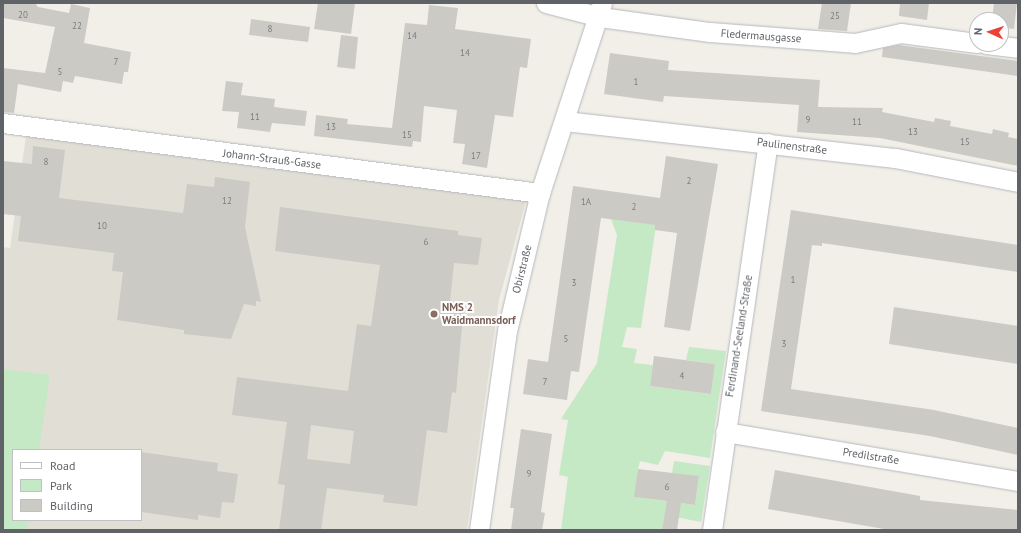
<!DOCTYPE html>
<html>
<head>
<meta charset="utf-8">
<style>
	body { margin:0 }
	#map { position:relative; width:1021px; height:533px; overflow:hidden; background:#f1efe8; font-family:"PT Sans",sans-serif }
	div>[style] { position:absolute }
	[style*='--x'] { left:calc(var(--x)*1px); top:calc(var(--y)*1px); width:calc(var(--w)*1px); rotate:calc(var(--a)*1deg) }
	.education>* { inset:0; background:#e1ded6 }
	.green>* { inset:0; background:#c5e8c5 }
	.building>* { inset:0; background:#cccac5 }
	.roads { filter:drop-shadow(0 0 1px #b5b8bc) drop-shadow(0 0 1px #b5b8bc) }
	.minor>* { height:19px; margin:-9.5px; padding:0 9.5px; transform-origin:9.5px; border-radius:9.5px; background:#fff }
	.dots>* { width:11px; height:11px; translate:-50% -50%; box-sizing:border-box; border:2px solid #fff; border-radius:50% }
	span { translate:-50% -50%; white-space:nowrap; text-align:center; line-height:1.15; -webkit-text-stroke:4px #fff; paint-order:stroke }
	.number-label { font-size:9px; color:#7a7d7f }
	.number-label span { -webkit-text-stroke-width:0 }
	.street-label { font-size:11px; color:#5f6368 }
	.education-label { font-size:11px; color:#785e54; font-weight:700 }
	.left { translate:0 -50%; text-align:left }
	.frame { position:absolute; inset:0; border:4px solid #5f6368; pointer-events:none }
	.legend { position:absolute; left:12px; top:449px; width:130px; height:72px; box-sizing:border-box; background:#fff; border:1px solid #bfc1c3; margin:0; padding:5px 7px; list-style:none; font-size:12px; color:#5f6368 }
	.legend li { display:flex; align-items:center; gap:8px; height:20px }
	.legend b { width:20px; border:1px solid #bfc1c3 }
	.north { position:absolute; left:969px; top:12px; width:40px; height:40px; box-sizing:border-box; background:#fff; border:1px solid #bfc1c3; border-radius:50%; rotate:273deg; font-size:11px; font-weight:700; line-height:16px; text-align:center; color:#5f6368 }
	.north::after { content:''; display:block; margin:auto; width:14px; height:18px; background:#ea4335; clip-path:polygon(50% 0,100% 100%,50% 72%,0 100%) }
</style>
</head>
<body>
<div id="map">
	<div class="education">
		<i style="clip-path:polygon(evenodd,26px 136px,526px 201px,499px 300px,467px 530px,3px 530px,3px 247px,10px 248px,26px 136px,13px 450px,141px 450px,141px 520px,13px 520px,13px 450px)"></i>
	</div>
	<div class="green">
		<i style="clip-path:polygon(611px 219px,656px 225px,641px 328px,627px 327px,622px 347px,637px 349px,634px 363px,653px 365px,650px 386px,711px 394px,715px 364px,686px 360px,689px 347px,726px 351px,710px 458px,665px 451px,658px 465px,640px 461px,638px 469px,635px 497px,695px 505px,699px 477px,672px 473px,674px 461px,710px 466px,701px 522px,665px 515px,662px 530px,561px 530px,568px 477px,559px 475px,568px 420px,561px 419px,597px 363px,617px 235px)"></i>
		<i style="clip-path:polygon(3px 369px,50px 375px,39px 450px,13px 450px,13px 520px,29px 520px,27px 530px,3px 530px)"></i>
	</div>
	<div class="building">
		<i style="clip-path:polygon(3px 3px,35px 3px,38px 7px,69px 13px,71px 4px,90px 8px,84px 43px,131px 52px,128px 72px,124px 72px,122px 84px,75px 76px,73px 83px,63px 81px,61px 92px,18px 84px,14px 113px,3px 112px,3px 68px,45px 73px,55px 27px,3px 18px)"></i>
		<i style="clip-path:polygon(318px 3px,355px 3px,351px 34px,314px 29px)"></i>
		<i style="clip-path:polygon(822px 3px,851px 3px,847px 31px,818px 29px)"></i>
		<i style="clip-path:polygon(900px 3px,929px 3px,927px 20px,899px 16px)"></i>
		<i style="clip-path:polygon(994px 3px,1017px 3px,1014px 29px,1001px 27px,1001px 20px,992px 20px)"></i>
		<i style="clip-path:polygon(429px 5px,458px 8px,455px 29px,531px 39px,527px 68px,520px 67px,513px 117px,495px 115px,487px 168px,462px 164px,465px 144px,453px 143px,457px 110px,424px 106px,421px 142px,413px 141px,412px 147px,314px 136px,316px 115px,348px 119px,347px 124px,392px 128px,405px 23px,427px 25px)"></i>
		<i style="clip-path:polygon(251px 19px,310px 27px,308px 42px,249px 35px)"></i>
		<i style="clip-path:polygon(341px 35px,358px 37px,355px 69px,337px 67px)"></i>
		<i style="clip-path:polygon(898px 45px,1018px 61px,1018px 76px,882px 57px,883px 48px)"></i>
		<i style="clip-path:polygon(610px 53px,669px 61px,668px 70px,820px 80px,818px 107px,883px 108px,882px 112px,934px 122px,935px 118px,951px 121px,950px 126px,992px 134px,993px 129px,1009px 133px,1008px 137px,1018px 139px,1018px 166px,880px 138px,797px 132px,799px 105px,664px 96px,663px 102px,604px 94px)"></i>
		<i style="clip-path:polygon(226px 81px,243px 83px,241px 95px,275px 99px,274px 107px,307px 111px,305px 126px,272px 123px,270px 132px,237px 128px,239px 112px,222px 111px)"></i>
		<i style="clip-path:polygon(33px 146px,65px 150px,59px 198px,183px 213px,187px 184px,214px 187px,215px 177px,250px 182px,245px 227px,261px 302px,256px 301px,256px 306px,244px 304px,231px 339px,184px 334px,184px 330px,117px 320px,123px 272px,112px 271px,114px 253px,18px 241px,21px 216px,3px 214px,3px 161px,32px 164px)"></i>
		<i style="clip-path:polygon(666px 156px,718px 164px,690px 331px,664px 327px,677px 233px,655px 230px,655px 225px,601px 218px,579px 372px,571px 371px,567px 400px,523px 394px,528px 359px,548px 362px,573px 186px,660px 198px)"></i>
		<i style="clip-path:polygon(evenodd,280px 207px,458px 231px,458px 235px,482px 238px,478px 265px,454px 263px,450px 302px,464px 304px,456px 393px,452px 392px,447px 433px,427px 430px,417px 506px,383px 502px,384px 495px,327px 488px,321px 530px,279px 530px,285px 485px,278px 484px,287px 422px,232px 415px,237px 377px,348px 391px,357px 324px,371px 326px,380px 265px,275px 251px,280px 207px,311px 425px,354px 431px,350px 464px,307px 459px,311px 425px)"></i>
		<i style="clip-path:polygon(791px 210px,1018px 245px,1018px 272px,822px 243px,822px 246px,812px 245px,791px 389px,934px 410px,1018px 428px,1018px 455px,930px 436px,761px 411px)"></i>
		<i style="clip-path:polygon(894px 307px,1018px 326px,1018px 364px,889px 344px)"></i>
		<i style="clip-path:polygon(654px 356px,715px 364px,711px 394px,650px 386px)"></i>
		<i style="clip-path:polygon(521px 429px,552px 434px,541px 512px,545px 513px,542px 530px,511px 530px,514px 508px,510px 508px)"></i>
		<i style="clip-path:polygon(141px 452px,218px 463px,217px 471px,238px 474px,234px 503px,222px 502px,220px 518px,198px 515px,198px 520px,141px 512px)"></i>
		<i style="clip-path:polygon(638px 469px,699px 476px,695px 505px,681px 503px,677px 530px,662px 530px,667px 501px,634px 497px)"></i>
		<i style="clip-path:polygon(775px 470px,920px 496px,920px 500px,1018px 510px,1018px 530px,890px 530px,768px 509px)"></i>
	</div>
	<div class="roads">
		<div class="minor">
			<i style="--x:546;--y:3;--w:56;--a:14.5"></i>
			<i style="--x:600;--y:17;--w:111;--a:7.8"></i>
			<i style="--x:710;--y:32;--w:145;--a:4.3"></i>
			<i style="--x:855;--y:43;--w:47;--a:-12.3"></i>
			<i style="--x:901;--y:33;--w:77;--a:7.5"></i>
			<i style="--x:986;--y:44;--w:32;--a:7"></i>
			<i style="--x:565;--y:121;--w:332;--a:6.4"></i>
			<i style="--x:895;--y:158;--w:125;--a:11"></i>
			<i style="--x:3;--y:123;--w:542;--a:7.43"></i>
			<i style="--x:725;--y:432;--w:297;--a:9.5"></i>
			<i style="--x:479;--y:530;--w:201;--a:-82"></i>
			<i style="--x:507;--y:331;--w:142;--a:-76.6"></i>
			<i style="--x:540;--y:193;--w:200;--a:-71.9"></i>
			<i style="--x:712;--y:530;--w:391;--a:-81.8"></i>
		</div>
	</div>
	<div class="dots">
		<i style="left:434px;top:314px;background:#8d6e63"></i>
	</div>
	<div class="number-label">
		<span style="left:23px;top:15px">20</span>
		<span style="left:835px;top:16px">25</span>
		<span style="left:77px;top:26px">22</span>
		<span style="left:270px;top:29px">8</span>
		<span style="left:412px;top:36px">14</span>
		<span style="left:465px;top:53px">14</span>
		<span style="left:116px;top:62px">7</span>
		<span style="left:60px;top:72px">5</span>
		<span style="left:636px;top:82px">1</span>
		<span style="left:255px;top:117px">11</span>
		<span style="left:808px;top:120px">9</span>
		<span style="left:857px;top:122px">11</span>
		<span style="left:331px;top:127px">13</span>
		<span style="left:913px;top:132px">13</span>
		<span style="left:407px;top:135px">15</span>
		<span style="left:965px;top:142px">15</span>
		<span style="left:476px;top:156px">17</span>
		<span style="left:46px;top:162px">8</span>
		<span style="left:689px;top:181px">2</span>
		<span style="left:227px;top:201px">12</span>
		<span style="left:586px;top:202px">1A</span>
		<span style="left:634px;top:207px">2</span>
		<span style="left:102px;top:226px">10</span>
		<span style="left:426px;top:242px">6</span>
		<span style="left:793px;top:280px">1</span>
		<span style="left:574px;top:283px">3</span>
		<span style="left:566px;top:339px">5</span>
		<span style="left:784px;top:344px">3</span>
		<span style="left:682px;top:376px">4</span>
		<span style="left:545px;top:382px">7</span>
		<span style="left:529px;top:474px">9</span>
		<span style="left:667px;top:487px">6</span>
	</div>
	<div class="street-label">
		<span style="left:761px;top:36px;rotate:4deg">Fledermausgasse</span>
		<span style="left:792px;top:146px;rotate:7deg">Paulinenstraße</span>
		<span style="left:272px;top:159px;rotate:7deg">Johann-Strauß-Gasse</span>
		<span style="left:522px;top:269px;rotate:-76deg">Obirstraße</span>
		<span style="left:739px;top:336px;rotate:-81deg">Ferdinand-Seeland-Straße</span>
		<span style="left:871px;top:456px;rotate:9deg">Predilstraße</span>
	</div>
	<div class="education-label">
		<span class="left" style="left:442px;top:314px">NMS 2<br>Waidmannsdorf</span>
	</div>
	<div class="frame"></div>
	<ul class="legend">
	<li><b style="height:5px;background:#fff"></b>Road</li>
	<li><b style="height:11px;background:#c5e8c5"></b>Park</li>
	<li><b style="height:11px;background:#cccac5"></b>Building</li>
	</ul>
	<div class="north">N</div>
</div>
</body>
</html>
